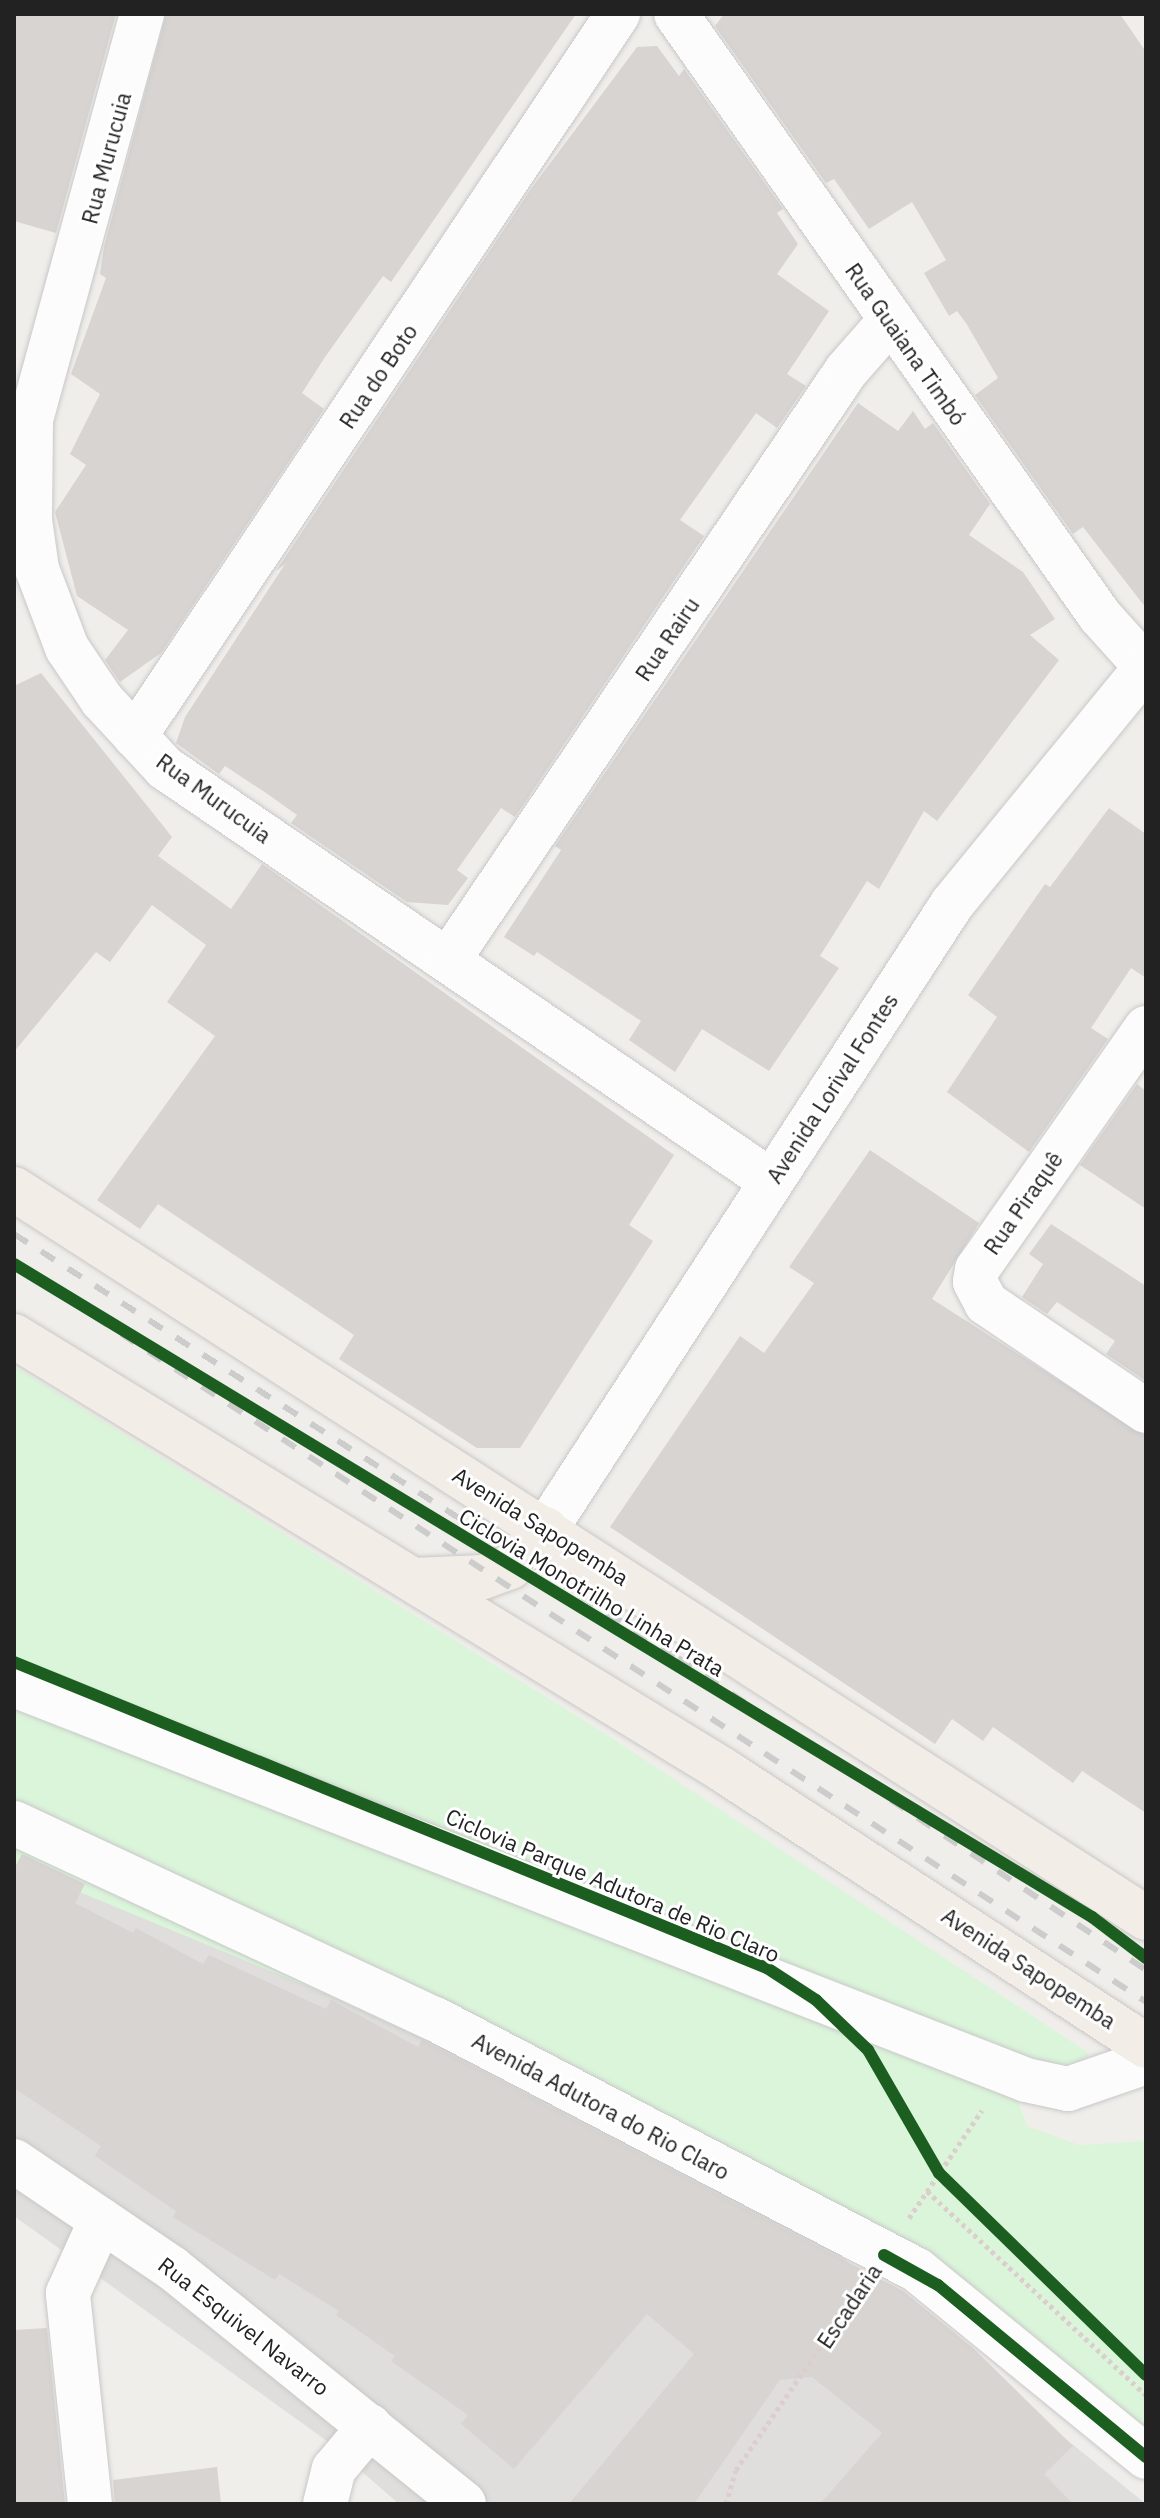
<!DOCTYPE html>
<html>
<head>
<meta charset="utf-8">
<style>
	body { margin:0 }
	#map { position:relative; width:1160px; height:2518px; overflow:hidden; background:#f0eeeb; font-family:"IBM Plex Sans",sans-serif }
	div>[style] { position:absolute }
	[style*='--x'] { left:calc(var(--x)*1px); top:calc(var(--y)*1px); width:calc(var(--w)*1px); rotate:calc(var(--a)*1deg) }
	.residential>* { inset:0; background:#dfdedc }
	.park>* { inset:0; background:#daf5da }
	.building>* { inset:0; background:#d7d4d2 }
	.path>* { height:5px; margin-top:-2.5px; transform-origin:0; background:repeating-linear-gradient(90deg,#dccecd 0 4px,transparent 0 8px) }
	.roads { filter:drop-shadow(0 0 2px #c9c8c7) drop-shadow(0 0 2px #c9c8c7) }
	.minor>* { height:44px; margin:-22px; padding:0 22px; transform-origin:22px; border-radius:22px; background:#fdfcfc }
	.major>* { height:44px; margin:-22px; padding:0 22px; transform-origin:22px; border-radius:22px; background:#f3ede7 }
	.rail>* { height:6px; margin-top:-3px; transform-origin:0; background:repeating-linear-gradient(90deg,#ccc 0 16px,transparent 0 32px) }
	.cycleway>* { height:12px; margin:-6px; padding:0 6px; transform-origin:6px; border-radius:6px; background:#1b5e20 }
	span { translate:-50% -50%; white-space:nowrap; text-align:center; line-height:1.15; -webkit-text-stroke:6px #fff; paint-order:stroke }
	.street-label { font-size:22px; color:#222 }
	.frame { position:absolute; inset:0; border:16px solid #222; pointer-events:none }
</style>
</head>
<body>
<div id="map">
	<div class="residential">
		<i style="clip-path:polygon(14px 1737px,817px 2237px,1146px 2504px,399px 2504px,327px 2441px,14px 2216px)"></i>
	</div>
	<div class="park">
		<i style="clip-path:polygon(14px 1366px,601px 1731px,1090px 2054px,1069px 2069px,1008px 2073px,1027px 2126px,1079px 2145px,1146px 2141px,1146px 2450px,846px 2233px,321px 1992px,14px 1865px)"></i>
	</div>
	<div class="building">
		<i style="clip-path:polygon(14px 14px,116px 14px,56px 233px,14px 221px)"></i>
		<i style="clip-path:polygon(166px 14px,576px 14px,391px 282px,383px 276px,325px 357px,302px 393px,324px 409px,161px 653px,120px 682px,105px 660px,128px 630px,77px 596px,55px 512px,86px 465px,70px 454px,100px 394px,71px 374px,106px 278px,100px 274px,104px 247px)"></i>
		<i style="clip-path:polygon(724px 14px,1120px 14px,1146px 52px,1146px 608px,1083px 527px,1073px 534px,975px 395px,998px 378px,966px 323px,957px 311px,949px 316px,924px 273px,946px 260px,912px 202px,869px 229px,834px 179px,826px 183px,715px 26px)"></i>
		<i style="clip-path:polygon(657px 46px,679px 76px,684px 69px,783px 209px,777px 213px,798px 244px,777px 274px,829px 311px,787px 374px,806px 386px,777px 428px,756px 413px,680px 520px,704px 536px,515px 817px,501px 808px,457px 870px,468px 878px,448px 905px,407px 902px,291px 823px,297px 815px,266px 793px,225px 766px,219px 774px,176px 743px,185px 717px,285px 564px,276px 571px,531px 189px,637px 47px)"></i>
		<i style="clip-path:polygon(858px 403px,898px 431px,913px 411px,925px 429px,933px 423px,990px 504px,969px 535px,1023px 572px,1055px 619px,1030px 635px,1059px 660px,937px 821px,924px 811px,879px 889px,867px 881px,820px 956px,839px 968px,769px 1071px,702px 1029px,675px 1072px,629px 1040px,641px 1021px,537px 952px,534px 956px,504px 937px,561px 850px,555px 846px)"></i>
		<i style="clip-path:polygon(41px 673px,172px 837px,158px 856px,231px 909px,262px 864px,674px 1155px,629px 1225px,653px 1241px,520px 1448px,477px 1448px,339px 1359px,354px 1335px,158px 1204px,140px 1229px,97px 1200px,215px 1036px,167px 1002px,206px 945px,152px 905px,110px 962px,96px 952px,14px 1052px,14px 686px)"></i>
		<i style="clip-path:polygon(1109px 808px,1146px 834px,1146px 978px,1131px 968px,1091px 1028px,1108px 1039px,1029px 1152px,947px 1092px,997px 1017px,968px 995px,1045px 884px,1050px 887px)"></i>
		<i style="clip-path:polygon(1137px 1084px,1146px 1091px,1146px 1209px,1080px 1165px)"></i>
		<i style="clip-path:polygon(870px 1150px,979px 1223px,932px 1299px,1146px 1436px,1146px 1813px,1082px 1771px,1073px 1783px,993px 1727px,983px 1741px,952px 1719px,935px 1744px,610px 1527px,740px 1336px,764px 1353px,814px 1283px,789px 1267px)"></i>
		<i style="clip-path:polygon(1051px 1224px,1146px 1286px,1146px 1381px,1106px 1354px,1115px 1341px,1057px 1302px,1047px 1314px,1022px 1297px,1043px 1264px,1029px 1254px)"></i>
		<i style="clip-path:polygon(22px 1854px,85px 1884px,75px 1903px,133px 1933px,136px 1928px,203px 1964px,209px 1955px,326px 2009px,331px 2000px,418px 2047px,422px 2040px,903px 2291px,973px 2348px,1073px 2446px,1044px 2474px,1073px 2504px,820px 2504px,882px 2433px,812px 2377px,780px 2380px,694px 2504px,569px 2504px,694px 2354px,647px 2314px,514px 2469px,461px 2424px,468px 2415px,391px 2361px,395px 2356px,336px 2315px,339px 2311px,279px 2274px,275px 2280px,173px 2217px,176px 2211px,95px 2156px,101px 2146px,14px 2088px,14px 1869px)"></i>
		<i style="clip-path:polygon(47px 2328px,65px 2504px,14px 2504px,14px 2330px)"></i>
		<i style="clip-path:polygon(217px 2467px,221px 2504px,115px 2504px,113px 2480px)"></i>
	</div>
	<div class="path">
		<i style="--x:927;--y:2191;--w:299;--a:43"></i>
		<i style="--x:909;--y:2218;--w:130;--a:-55.9"></i>
		<i style="--x:726;--y:2504;--w:35;--a:-74"></i>
		<i style="--x:736;--y:2470;--w:219;--a:-55.6"></i>
	</div>
	<div class="roads">
		<div class="minor">
			<i style="--x:142;--y:14;--w:422;--a:105.3"></i>
			<i style="--x:31;--y:421;--w:99;--a:90.6"></i>
			<i style="--x:30;--y:520;--w:49;--a:81.9"></i>
			<i style="--x:37;--y:569;--w:85;--a:69.2"></i>
			<i style="--x:67;--y:648;--w:63;--a:56.1"></i>
			<i style="--x:102;--y:700;--w:93;--a:47.2"></i>
			<i style="--x:165;--y:768;--w:733;--a:34.28"></i>
			<i style="--x:676;--y:14;--w:736;--a:54.84"></i>
			<i style="--x:1100;--y:616;--w:69;--a:48"></i>
			<i style="--x:135;--y:736;--w:869;--a:-56.22"></i>
			<i style="--x:449;--y:959;--w:709;--a:-55.97"></i>
			<i style="--x:846;--y:371;--w:65;--a:-48.7"></i>
			<i style="--x:1146;--y:1028;--w:294;--a:125"></i>
			<i style="--x:977;--y:1269;--w:13;--a:99"></i>
			<i style="--x:975;--y:1282;--w:24;--a:62"></i>
			<i style="--x:986;--y:1303;--w:193;--a:34"></i>
			<i style="--x:546;--y:1529;--w:745;--a:-56.99"></i>
			<i style="--x:952;--y:904;--w:306;--a:-50.7"></i>
			<i style="--x:14;--y:1685;--w:1086;--a:21.32"></i>
			<i style="--x:1026;--y:2080;--w:43;--a:12.1"></i>
			<i style="--x:1068;--y:2089;--w:83;--a:-19.1"></i>
			<i style="--x:14;--y:1823;--w:464;--a:25"></i>
			<i style="--x:435;--y:2019;--w:543;--a:27.51"></i>
			<i style="--x:917;--y:2270;--w:296;--a:39.2"></i>
			<i style="--x:14;--y:2161;--w:191;--a:34.1"></i>
			<i style="--x:172;--y:2268;--w:375;--a:38.9"></i>
			<i style="--x:90;--y:2504;--w:212;--a:-96"></i>
			<i style="--x:68;--y:2293;--w:80;--a:-65.7"></i>
			<i style="--x:325;--y:2504;--w:36;--a:-76"></i>
			<i style="--x:334;--y:2469;--w:56;--a:-50.1"></i>
		</div>
		<div class="major">
			<i style="--x:14;--y:1189;--w:1346;--a:32.78"></i>
			<i style="--x:14;--y:1336;--w:831;--a:31.47"></i>
			<i style="--x:723;--y:1770;--w:505;--a:33.12"></i>
			<i style="--x:414;--y:1580;--w:69;--a:-2.5"></i>
			<i style="--x:483;--y:1577;--w:29;--a:-20"></i>
			<i style="--x:510;--y:1567;--w:52;--a:-46.5"></i>
		</div>
	</div>
	<div class="rail">
		<i style="--x:14;--y:1234;--w:788;--a:32.56"></i>
		<i style="--x:678;--y:1658;--w:562;--a:33.69"></i>
		<i style="--x:14;--y:1264;--w:1351;--a:33.1"></i>
	</div>
	<div class="cycleway">
		<i style="--x:14;--y:1264;--w:1260;--a:31.21"></i>
		<i style="--x:1092;--y:1917;--w:68;--a:37.2"></i>
		<i style="--x:14;--y:1662;--w:813;--a:22.12"></i>
		<i style="--x:767;--y:1968;--w:59;--a:33.1"></i>
		<i style="--x:816;--y:2000;--w:72;--a:43.9"></i>
		<i style="--x:868;--y:2050;--w:142;--a:60"></i>
		<i style="--x:939;--y:2173;--w:289;--a:44.3"></i>
		<i style="--x:884;--y:2255;--w:62;--a:29.1"></i>
		<i style="--x:938;--y:2285;--w:270;--a:39.6"></i>
	</div>
	<div class="street-label">
		<span style="left:106px;top:158px;rotate:-75deg">Rua Murucuia</span>
		<span style="left:906px;top:344px;rotate:55deg">Rua Guaiana Timbó</span>
		<span style="left:378px;top:376px;rotate:-56deg">Rua do Boto</span>
		<span style="left:667px;top:639px;rotate:-56deg">Rua Rairu</span>
		<span style="left:214px;top:798px;rotate:36deg">Rua Murucuia</span>
		<span style="left:832px;top:1088px;rotate:-57deg">Avenida Lorival Fontes</span>
		<span style="left:1023px;top:1203px;rotate:-55deg">Rua Piraquê</span>
		<span style="left:541px;top:1526px;rotate:32deg">Avenida Sapopemba</span>
		<span style="left:592px;top:1592px;rotate:31deg">Ciclovia Monotrilho Linha Prata</span>
		<span style="left:613px;top:1885px;rotate:23deg">Ciclovia Parque Adutora de Rio Claro</span>
		<span style="left:1029px;top:1968px;rotate:33deg">Avenida Sapopemba</span>
		<span style="left:601px;top:2106px;rotate:28deg">Avenida Adutora do Rio Claro</span>
		<span style="left:849px;top:2306px;rotate:-56deg">Escadaria</span>
		<span style="left:244px;top:2326px;rotate:38deg">Rua Esquivel Navarro</span>
	</div>
	<div class="frame"></div>
</div>
</body>
</html>
